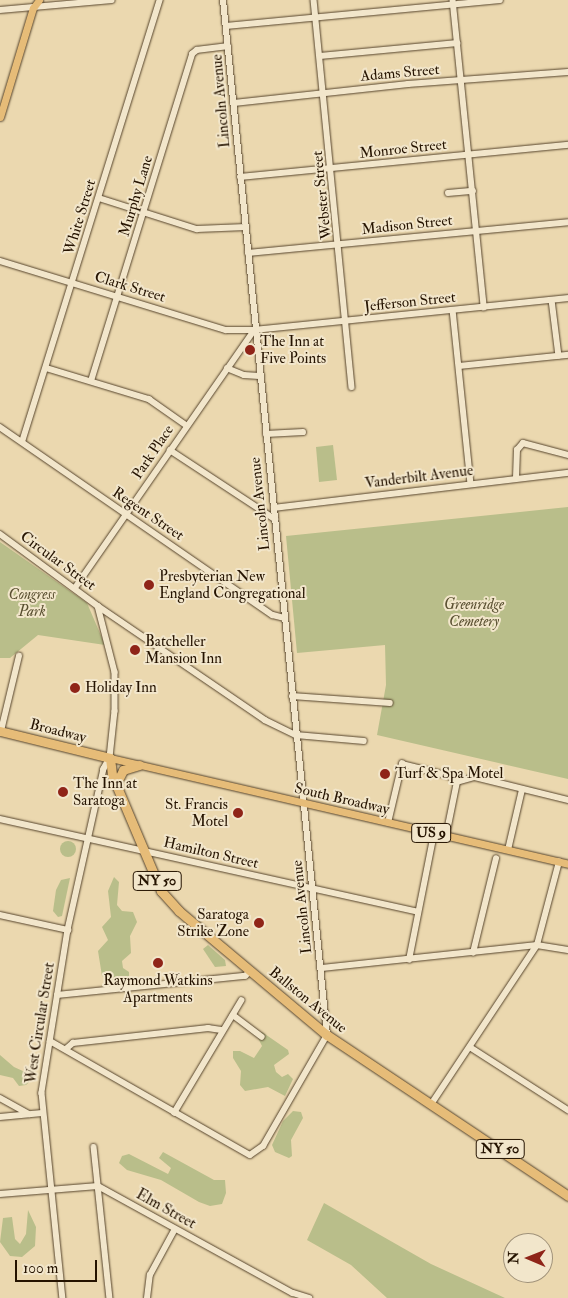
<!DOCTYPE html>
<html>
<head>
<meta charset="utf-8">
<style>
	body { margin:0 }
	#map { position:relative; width:568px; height:1298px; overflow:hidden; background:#ebd8af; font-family:"IM FELL Double Pica",serif }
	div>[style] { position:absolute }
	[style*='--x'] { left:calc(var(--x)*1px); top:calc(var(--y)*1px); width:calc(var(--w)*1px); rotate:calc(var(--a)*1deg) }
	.green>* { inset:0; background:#b9be8a }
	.round { border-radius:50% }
	.roads { filter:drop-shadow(0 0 1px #56442c) drop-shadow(0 0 1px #56442c) }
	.minor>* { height:5.5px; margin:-2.75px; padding:0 2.75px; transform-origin:2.75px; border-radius:2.75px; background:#f2e6cb }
	.major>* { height:7px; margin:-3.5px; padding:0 3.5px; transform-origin:3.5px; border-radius:3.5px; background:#e6bc78 }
	.highway>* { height:9px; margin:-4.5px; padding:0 4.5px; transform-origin:4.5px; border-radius:4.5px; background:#e6bc78 }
	.dots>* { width:14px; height:14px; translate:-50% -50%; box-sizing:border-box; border:2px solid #f2e6cb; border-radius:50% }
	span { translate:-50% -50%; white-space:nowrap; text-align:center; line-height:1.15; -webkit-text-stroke:4px #f2e6cb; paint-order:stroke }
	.shield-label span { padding:1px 4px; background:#f2e6cb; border:1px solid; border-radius:4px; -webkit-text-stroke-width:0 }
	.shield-label { font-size:14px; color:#251300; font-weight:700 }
	.street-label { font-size:15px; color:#251300 }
	.poi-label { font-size:15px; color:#251300 }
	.left { translate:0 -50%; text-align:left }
	.right { translate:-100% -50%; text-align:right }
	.park-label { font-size:15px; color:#594f30; font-style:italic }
	.north { position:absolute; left:503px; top:1233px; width:50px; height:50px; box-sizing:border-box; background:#f2e6cb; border:1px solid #a0927a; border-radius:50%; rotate:271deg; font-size:14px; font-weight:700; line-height:20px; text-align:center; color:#251300 }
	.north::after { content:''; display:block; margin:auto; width:18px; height:22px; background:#8f2418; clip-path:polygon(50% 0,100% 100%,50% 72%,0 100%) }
	.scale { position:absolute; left:15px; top:1260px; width:82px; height:22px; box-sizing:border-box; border:2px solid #251300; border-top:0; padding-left:6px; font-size:15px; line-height:18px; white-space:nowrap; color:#251300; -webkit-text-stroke:4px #f2e6cb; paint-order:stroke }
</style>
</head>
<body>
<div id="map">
	<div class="green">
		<i style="clip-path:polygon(333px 445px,337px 480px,319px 482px,316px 447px)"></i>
		<i style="clip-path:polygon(568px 507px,568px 779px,377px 735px,386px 685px,385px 645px,297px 653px,286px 536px)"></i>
		<i style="clip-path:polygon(0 542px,87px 603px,105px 645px,38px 635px,10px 658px,0 658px)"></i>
		<i class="round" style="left:60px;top:841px;width:16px;height:16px"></i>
		<i style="clip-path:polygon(114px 877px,119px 882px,117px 905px,122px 911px,133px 912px,137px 922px,130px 936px,131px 953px,122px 961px,123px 968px,129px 972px,129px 978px,113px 981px,102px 976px,98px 951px,108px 940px,102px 927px,111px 917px,108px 891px)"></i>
		<i style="clip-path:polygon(70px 878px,62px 916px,58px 917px,53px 911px,56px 890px,61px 880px)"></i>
		<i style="clip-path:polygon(208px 945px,225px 960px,226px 966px,215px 967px,203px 949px)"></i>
		<i style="clip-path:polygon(262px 1032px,288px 1050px,289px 1054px,274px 1065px,276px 1072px,282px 1077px,288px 1074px,293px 1079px,285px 1096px,268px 1087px,245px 1091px,240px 1085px,241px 1071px,233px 1058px,233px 1051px,240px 1051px,254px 1058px,262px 1046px,257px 1036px)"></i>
		<i style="clip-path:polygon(0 1055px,14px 1067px,25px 1072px,29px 1082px,26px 1085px,19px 1086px,13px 1078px,0 1075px)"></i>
		<i style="clip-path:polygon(293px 1111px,301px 1112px,303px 1118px,291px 1140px,292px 1156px,289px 1158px,275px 1152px,272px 1145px,283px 1121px)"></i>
		<i style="clip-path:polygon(163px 1152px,214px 1180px,225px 1180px,226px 1193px,222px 1204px,210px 1206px,199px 1202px,161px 1180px,127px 1170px,119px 1163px,122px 1156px,129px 1154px,168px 1174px,171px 1168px,159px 1158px)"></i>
		<i style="clip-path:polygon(324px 1203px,431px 1264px,505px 1298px,387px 1298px,351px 1265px,307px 1240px)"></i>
		<i style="clip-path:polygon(28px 1210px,36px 1227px,35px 1246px,22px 1257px,10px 1256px,0 1242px,3px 1218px,12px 1217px,15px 1239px,20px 1244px,26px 1234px)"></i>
	</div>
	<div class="roads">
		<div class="minor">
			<i style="--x:314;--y:0;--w:389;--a:84.4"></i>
			<i style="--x:453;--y:0;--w:309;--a:84.2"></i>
			<i style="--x:0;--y:10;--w:112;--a:-5.1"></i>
			<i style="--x:226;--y:26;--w:275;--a:-5.4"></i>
			<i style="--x:320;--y:56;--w:138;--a:-5.4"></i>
			<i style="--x:234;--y:103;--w:175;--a:-6.2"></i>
			<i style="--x:408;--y:84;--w:160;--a:-4.3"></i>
			<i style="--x:240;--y:177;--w:330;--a:-5.6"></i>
			<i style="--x:448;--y:193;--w:25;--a:-5"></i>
			<i style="--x:99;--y:198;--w:103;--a:17.6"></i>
			<i style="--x:197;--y:229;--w:49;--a:-2.3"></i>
			<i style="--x:248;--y:253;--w:321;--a:-5.5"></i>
			<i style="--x:0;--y:261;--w:236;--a:17"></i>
			<i style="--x:226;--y:330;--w:28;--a:0"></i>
			<i style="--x:254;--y:330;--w:316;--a:-5.8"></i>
			<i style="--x:552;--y:300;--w:56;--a:82.9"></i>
			<i style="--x:453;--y:310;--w:174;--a:84.1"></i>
			<i style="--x:459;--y:366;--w:110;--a:-5.8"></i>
			<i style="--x:46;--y:368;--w:108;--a:16.8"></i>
			<i style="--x:149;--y:399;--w:45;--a:35.1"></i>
			<i style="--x:227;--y:368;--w:18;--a:22"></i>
			<i style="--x:244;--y:375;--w:15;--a:4"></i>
			<i style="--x:91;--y:381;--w:342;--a:-72.8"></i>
			<i style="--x:192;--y:54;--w:6;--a:-39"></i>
			<i style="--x:197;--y:50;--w:31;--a:-7"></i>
			<i style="--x:0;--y:427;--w:331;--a:34.6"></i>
			<i style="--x:273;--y:615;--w:11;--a:15"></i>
			<i style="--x:266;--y:434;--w:37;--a:-3"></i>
			<i style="--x:22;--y:442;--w:463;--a:-72.7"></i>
			<i style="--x:170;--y:450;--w:126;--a:33.3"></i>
			<i style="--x:516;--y:478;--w:28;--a:-88"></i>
			<i style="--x:517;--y:450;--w:9;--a:-49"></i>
			<i style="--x:523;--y:443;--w:47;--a:14.9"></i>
			<i style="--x:274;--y:508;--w:296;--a:-6.8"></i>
			<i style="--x:0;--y:534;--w:122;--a:36.3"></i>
			<i style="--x:98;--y:606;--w:68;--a:75.6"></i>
			<i style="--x:115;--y:672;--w:39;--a:90"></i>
			<i style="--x:115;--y:711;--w:47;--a:96.1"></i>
			<i style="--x:110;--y:758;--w:13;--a:119"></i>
			<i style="--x:104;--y:769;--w:165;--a:102.6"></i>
			<i style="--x:68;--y:930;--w:165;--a:99.1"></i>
			<i style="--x:42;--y:1093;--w:206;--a:84.2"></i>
			<i style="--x:75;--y:588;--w:314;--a:-55.2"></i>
			<i style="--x:98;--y:606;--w:202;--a:34.3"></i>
			<i style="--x:265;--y:720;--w:34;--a:26"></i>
			<i style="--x:296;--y:735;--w:68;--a:5"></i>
			<i style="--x:292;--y:696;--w:98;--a:4.1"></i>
			<i style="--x:1;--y:731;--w:77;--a:-76.5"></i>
			<i style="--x:457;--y:782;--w:19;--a:-16"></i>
			<i style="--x:475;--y:777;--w:96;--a:13.9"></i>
			<i style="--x:0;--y:819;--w:426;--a:12.5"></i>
			<i style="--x:388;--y:823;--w:61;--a:-76.7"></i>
			<i style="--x:402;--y:764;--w:49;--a:14"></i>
			<i style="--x:450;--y:776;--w:9;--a:41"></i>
			<i style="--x:446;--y:836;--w:55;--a:-78.5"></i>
			<i style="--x:508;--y:850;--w:62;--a:-76.9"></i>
			<i style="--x:0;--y:915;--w:70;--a:12.4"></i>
			<i style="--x:473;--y:953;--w:97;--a:-76.3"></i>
			<i style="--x:409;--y:960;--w:128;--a:-78.8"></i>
			<i style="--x:322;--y:968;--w:216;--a:-6.1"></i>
			<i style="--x:537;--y:945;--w:31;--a:9"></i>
			<i style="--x:57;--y:995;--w:189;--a:-5.8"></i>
			<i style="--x:245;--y:976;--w:8;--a:-40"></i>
			<i style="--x:233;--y:1015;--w:36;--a:37"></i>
			<i style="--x:50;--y:1041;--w:230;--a:29.7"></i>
			<i style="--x:250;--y:1155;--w:16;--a:-35"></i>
			<i style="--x:263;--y:1146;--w:128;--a:-60"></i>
			<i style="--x:327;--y:1035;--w:1040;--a:-95.74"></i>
			<i style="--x:470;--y:1047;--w:117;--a:32.7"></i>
			<i style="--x:66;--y:1049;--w:9;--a:-41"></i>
			<i style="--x:73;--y:1043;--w:136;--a:-6.3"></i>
			<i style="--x:208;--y:1028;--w:15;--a:8"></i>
			<i style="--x:0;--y:1098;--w:33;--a:29"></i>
			<i style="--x:432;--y:1103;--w:190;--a:-56.4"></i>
			<i style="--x:537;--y:945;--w:86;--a:-75.2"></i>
			<i style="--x:174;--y:1113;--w:131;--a:-59.1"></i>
			<i style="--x:0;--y:1117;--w:42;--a:-5.4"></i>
			<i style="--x:94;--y:1147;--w:152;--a:84"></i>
			<i style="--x:0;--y:1194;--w:98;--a:-4.7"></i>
			<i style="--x:98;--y:1186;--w:222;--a:28.8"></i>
			<i style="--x:293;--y:1293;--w:17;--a:17"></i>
			<i style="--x:147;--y:1298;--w:23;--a:-83"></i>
			<i style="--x:150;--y:1275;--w:52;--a:-61.5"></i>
		</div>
		<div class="major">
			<i style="--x:0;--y:117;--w:114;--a:-73.2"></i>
			<i style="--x:33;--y:8;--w:10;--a:-53"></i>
			<i style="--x:110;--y:758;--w:470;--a:13"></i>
		</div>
		<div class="highway">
			<i style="--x:0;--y:731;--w:113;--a:13.8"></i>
			<i style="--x:110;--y:758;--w:17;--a:83"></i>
			<i style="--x:112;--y:775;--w:126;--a:67.1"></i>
			<i style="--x:161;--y:891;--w:27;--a:48"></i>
			<i style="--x:179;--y:911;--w:193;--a:40"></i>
			<i style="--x:327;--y:1035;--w:290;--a:33.7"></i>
			<i style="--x:116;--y:784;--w:16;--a:-63"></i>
			<i style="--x:123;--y:770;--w:17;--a:-17"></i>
		</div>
	</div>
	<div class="dots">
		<i style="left:250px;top:350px;background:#8f2418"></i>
		<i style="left:149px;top:585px;background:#8f2418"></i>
		<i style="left:135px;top:650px;background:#8f2418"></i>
		<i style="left:75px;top:688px;background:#8f2418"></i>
		<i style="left:385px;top:774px;background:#8f2418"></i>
		<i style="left:63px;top:792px;background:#8f2418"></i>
		<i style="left:238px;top:813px;background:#8f2418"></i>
		<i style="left:259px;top:923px;background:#8f2418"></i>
		<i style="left:158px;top:963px;background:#8f2418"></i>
	</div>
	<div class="shield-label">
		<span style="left:431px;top:833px">US 9</span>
		<span style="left:157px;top:881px">NY 50</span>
		<span style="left:500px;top:1149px">NY 50</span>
	</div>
	<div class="street-label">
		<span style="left:400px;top:73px;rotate:-5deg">Adams Street</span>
		<span style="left:221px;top:101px;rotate:-95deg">Lincoln Avenue</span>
		<span style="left:403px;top:149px;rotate:-6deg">Monroe Street</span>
		<span style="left:322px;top:195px;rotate:-96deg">Webster Street</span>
		<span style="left:136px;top:196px;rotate:-73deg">Murphy Lane</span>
		<span style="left:80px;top:217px;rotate:-73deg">White Street</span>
		<span style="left:407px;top:225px;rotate:-6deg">Madison Street</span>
		<span style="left:130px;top:287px;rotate:17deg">Clark Street</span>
		<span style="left:410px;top:302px;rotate:-6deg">Jefferson Street</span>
		<span style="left:153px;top:452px;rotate:-56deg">Park Place</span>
		<span style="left:419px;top:477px;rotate:-7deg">Vanderbilt Avenue</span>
		<span style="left:260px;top:504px;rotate:-96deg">Lincoln Avenue</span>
		<span style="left:148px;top:514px;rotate:34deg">Regent Street</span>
		<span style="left:58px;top:561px;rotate:36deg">Circular Street</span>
		<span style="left:58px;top:731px;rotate:14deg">Broadway</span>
		<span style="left:342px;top:799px;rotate:13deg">South Broadway</span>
		<span style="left:211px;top:853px;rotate:13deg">Hamilton Street</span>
		<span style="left:302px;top:907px;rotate:-96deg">Lincoln Avenue</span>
		<span style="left:308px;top:1000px;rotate:39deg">Ballston Avenue</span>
		<span style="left:40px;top:1023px;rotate:-81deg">West Circular Street</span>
		<span style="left:166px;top:1209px;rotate:29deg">Elm Street</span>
	</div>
	<div class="poi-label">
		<span class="left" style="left:260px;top:350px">The Inn at<br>Five Points</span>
		<span class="left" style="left:159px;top:585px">Presbyterian New<br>England Congregational</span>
		<span class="left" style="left:145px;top:650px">Batcheller<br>Mansion Inn</span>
		<span class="left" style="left:85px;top:688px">Holiday Inn</span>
		<span class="left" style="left:395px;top:774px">Turf &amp; Spa Motel</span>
		<span class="left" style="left:73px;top:792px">The Inn at<br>Saratoga</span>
		<span class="right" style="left:228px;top:813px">St. Francis<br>Motel</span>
		<span class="right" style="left:249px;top:923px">Saratoga<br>Strike Zone</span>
		<span style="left:158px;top:989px">Raymond Watkins<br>Apartments</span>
	</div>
	<div class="park-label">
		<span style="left:32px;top:603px">Congress<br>Park</span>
		<span style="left:474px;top:613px">Greenridge<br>Cemetery</span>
	</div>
	<div class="north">N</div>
	<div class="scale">100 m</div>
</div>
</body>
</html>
